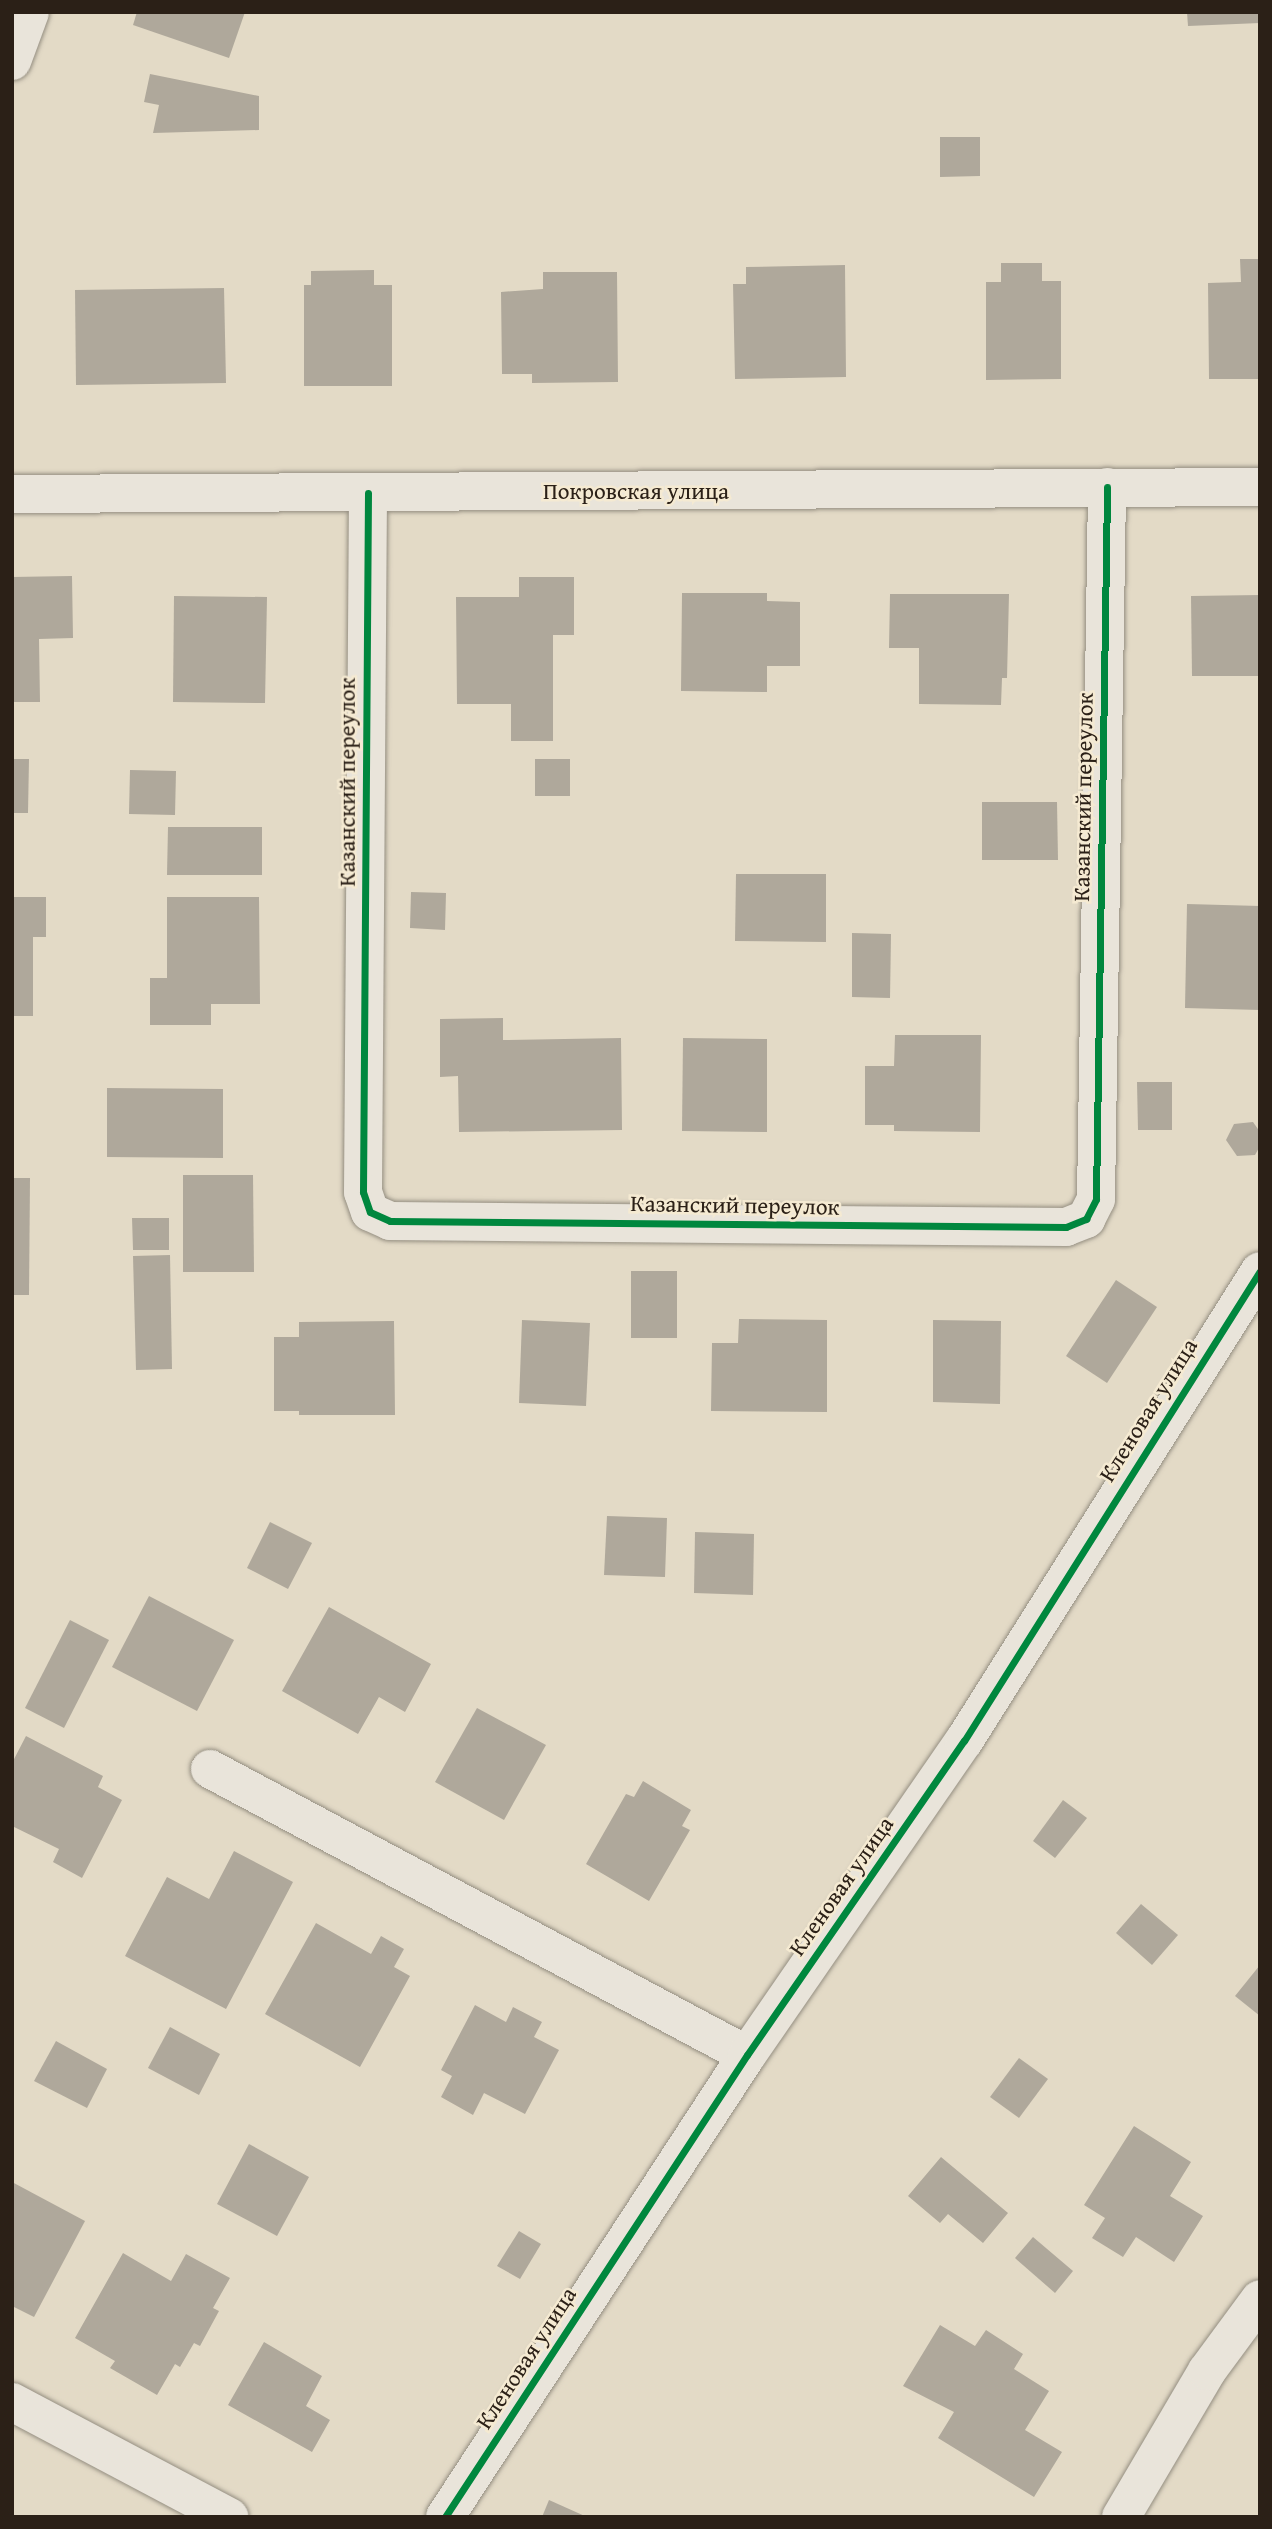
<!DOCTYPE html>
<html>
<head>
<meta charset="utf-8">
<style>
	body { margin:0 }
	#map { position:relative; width:1272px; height:2529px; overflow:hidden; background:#e3dac6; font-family:"Gentium Book Plus",serif }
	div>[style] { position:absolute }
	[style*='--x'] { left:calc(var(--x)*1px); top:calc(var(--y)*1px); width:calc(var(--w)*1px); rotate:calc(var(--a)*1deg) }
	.building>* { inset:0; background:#afa89b }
	.roads { filter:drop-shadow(0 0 2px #948e81) drop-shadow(0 0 2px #948e81) }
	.minor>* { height:38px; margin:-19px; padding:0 19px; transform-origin:19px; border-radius:19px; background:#e9e4da }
	.cycleway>* { height:7px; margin:-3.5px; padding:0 3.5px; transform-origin:3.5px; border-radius:3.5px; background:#00873e }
	span { translate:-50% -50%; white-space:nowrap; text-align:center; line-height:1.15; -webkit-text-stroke:5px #f5ead2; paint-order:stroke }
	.street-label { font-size:23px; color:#2b2017 }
	.frame { position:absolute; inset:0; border:14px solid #2b2017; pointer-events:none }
</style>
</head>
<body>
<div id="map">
	<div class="building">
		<i style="clip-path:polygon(137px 12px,245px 12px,229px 58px,133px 25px)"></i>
		<i style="clip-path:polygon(1187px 12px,1260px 12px,1260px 23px,1188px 26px)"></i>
		<i style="clip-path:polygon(150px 74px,259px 96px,259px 130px,153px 133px,159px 105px,144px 102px)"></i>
		<i style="clip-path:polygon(940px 137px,980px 137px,980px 176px,940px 177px)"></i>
		<i style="clip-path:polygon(1240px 259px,1260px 259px,1260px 379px,1209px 379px,1208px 283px,1241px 282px)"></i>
		<i style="clip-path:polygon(1001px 263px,1042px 263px,1042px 281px,1061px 281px,1061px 379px,986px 380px,986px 282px,1001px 282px)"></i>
		<i style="clip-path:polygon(845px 265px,846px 377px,735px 379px,733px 284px,746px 284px,746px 267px)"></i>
		<i style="clip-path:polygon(374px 270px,374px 285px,392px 285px,392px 386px,304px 386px,304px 285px,311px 285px,311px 271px)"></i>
		<i style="clip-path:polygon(543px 272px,617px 272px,618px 382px,532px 383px,532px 374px,502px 374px,501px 292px,543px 289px)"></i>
		<i style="clip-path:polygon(224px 288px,226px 383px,76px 385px,75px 290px)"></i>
		<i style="clip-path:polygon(72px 576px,73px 638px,39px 639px,40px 702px,12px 702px,12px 577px)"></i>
		<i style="clip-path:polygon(519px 577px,574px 577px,574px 635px,553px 635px,553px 741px,511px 741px,511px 704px,457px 704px,456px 597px,519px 597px)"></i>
		<i style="clip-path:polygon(682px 593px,767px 593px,767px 601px,800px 602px,800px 666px,767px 666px,767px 692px,681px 691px)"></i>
		<i style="clip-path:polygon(890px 594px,1009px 594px,1007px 678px,1002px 678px,1001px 705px,919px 704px,919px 648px,889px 648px)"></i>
		<i style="clip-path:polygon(1260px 595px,1260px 676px,1192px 676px,1191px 596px)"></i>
		<i style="clip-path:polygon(174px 596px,267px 597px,265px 703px,173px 702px)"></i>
		<i style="clip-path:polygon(12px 759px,29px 759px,28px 813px,12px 813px)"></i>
		<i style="clip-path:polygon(535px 759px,570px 759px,570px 796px,535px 796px)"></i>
		<i style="clip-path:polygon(130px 770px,176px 771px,175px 815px,129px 814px)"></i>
		<i style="clip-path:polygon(982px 802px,1057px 802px,1058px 860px,982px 860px)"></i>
		<i style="clip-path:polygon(168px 827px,262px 827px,262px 875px,167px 875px)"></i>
		<i style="clip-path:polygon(736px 874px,826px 874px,826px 942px,735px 941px)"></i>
		<i style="clip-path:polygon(411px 892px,446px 893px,445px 930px,410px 928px)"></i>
		<i style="clip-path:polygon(12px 897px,46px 897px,46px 937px,33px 937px,33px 1016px,12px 1016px)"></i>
		<i style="clip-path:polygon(167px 897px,259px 897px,260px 1004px,211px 1004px,211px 1025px,150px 1025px,150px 978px,167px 978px)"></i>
		<i style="clip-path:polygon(1187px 904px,1260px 906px,1260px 1010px,1185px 1008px)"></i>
		<i style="clip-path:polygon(852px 933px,891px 934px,890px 998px,852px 997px)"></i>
		<i style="clip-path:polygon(503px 1018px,503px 1040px,621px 1038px,622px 1130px,459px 1132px,458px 1076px,440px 1077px,440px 1019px)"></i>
		<i style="clip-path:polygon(895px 1035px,981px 1035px,980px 1132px,894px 1131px,894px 1125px,865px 1125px,865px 1066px,894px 1066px)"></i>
		<i style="clip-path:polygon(683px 1038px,767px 1039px,767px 1132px,682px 1131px)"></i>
		<i style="clip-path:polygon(1137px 1082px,1172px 1082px,1172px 1130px,1138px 1130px)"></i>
		<i style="clip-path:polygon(107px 1088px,223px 1089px,223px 1158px,107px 1157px)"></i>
		<i style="clip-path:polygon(1253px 1122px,1260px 1132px,1260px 1146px,1255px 1155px,1237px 1156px,1226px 1140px,1234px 1124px)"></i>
		<i style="clip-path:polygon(183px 1175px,253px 1175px,254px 1272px,183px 1272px)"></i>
		<i style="clip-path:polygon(12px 1178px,30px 1178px,29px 1295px,12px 1295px)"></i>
		<i style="clip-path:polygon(132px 1218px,169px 1218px,169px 1250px,133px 1250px)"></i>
		<i style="clip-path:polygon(170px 1255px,172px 1369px,136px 1370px,133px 1256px)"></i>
		<i style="clip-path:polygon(631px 1271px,677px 1271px,677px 1338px,631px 1338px)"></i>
		<i style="clip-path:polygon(1116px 1280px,1157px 1307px,1107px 1383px,1066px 1356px)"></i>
		<i style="clip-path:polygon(739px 1319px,827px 1320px,827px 1412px,711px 1411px,712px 1343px,738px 1343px)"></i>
		<i style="clip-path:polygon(522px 1320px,590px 1323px,586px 1406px,519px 1403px)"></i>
		<i style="clip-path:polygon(933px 1320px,1001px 1321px,1000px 1404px,933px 1402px)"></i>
		<i style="clip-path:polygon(394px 1321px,395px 1415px,299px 1415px,299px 1411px,274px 1411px,274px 1337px,299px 1337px,299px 1322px)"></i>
		<i style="clip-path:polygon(607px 1516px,667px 1518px,665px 1577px,604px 1575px)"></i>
		<i style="clip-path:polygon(270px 1522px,312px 1543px,288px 1589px,247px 1568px)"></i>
		<i style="clip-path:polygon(695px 1532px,754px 1534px,753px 1595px,694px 1593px)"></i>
		<i style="clip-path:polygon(149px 1596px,234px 1640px,197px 1711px,112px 1667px)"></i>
		<i style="clip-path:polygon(329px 1607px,431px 1664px,405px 1712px,379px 1697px,358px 1734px,282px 1691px)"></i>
		<i style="clip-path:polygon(70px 1620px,109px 1640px,64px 1728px,25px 1708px)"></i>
		<i style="clip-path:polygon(477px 1708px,546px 1745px,504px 1820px,435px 1782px)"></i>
		<i style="clip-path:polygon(26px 1736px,103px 1776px,98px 1787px,122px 1800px,82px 1878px,53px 1862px,59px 1849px,12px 1826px,12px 1763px)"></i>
		<i style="clip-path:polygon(643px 1781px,691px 1810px,682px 1826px,690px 1830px,649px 1901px,586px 1864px,626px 1794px,634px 1797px)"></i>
		<i style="clip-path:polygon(1063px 1800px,1087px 1818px,1055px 1858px,1033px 1841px)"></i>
		<i style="clip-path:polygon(234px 1851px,293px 1882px,226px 2009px,125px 1956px,167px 1877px,209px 1899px)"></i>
		<i style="clip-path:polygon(1141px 1904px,1178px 1935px,1152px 1965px,1116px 1933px)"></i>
		<i style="clip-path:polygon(316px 1923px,371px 1954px,381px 1936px,404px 1949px,394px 1967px,410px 1976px,360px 2067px,265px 2014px)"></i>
		<i style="clip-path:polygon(1260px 1965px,1260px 2016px,1235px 1996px)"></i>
		<i style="clip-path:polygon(475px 2005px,506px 2022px,513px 2007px,542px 2022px,534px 2037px,559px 2050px,525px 2114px,484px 2093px,473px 2115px,441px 2097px,452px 2076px,441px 2070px)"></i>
		<i style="clip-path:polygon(170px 2027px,220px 2054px,199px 2095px,148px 2068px)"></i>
		<i style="clip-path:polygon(56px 2041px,107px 2069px,87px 2108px,34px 2081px)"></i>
		<i style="clip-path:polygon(1019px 2058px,1048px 2079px,1019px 2118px,990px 2097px)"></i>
		<i style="clip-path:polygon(1134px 2126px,1191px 2162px,1170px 2196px,1203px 2216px,1174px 2262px,1136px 2237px,1123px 2257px,1092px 2238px,1105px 2218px,1084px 2205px)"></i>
		<i style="clip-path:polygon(249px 2144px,309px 2177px,277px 2236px,217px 2204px)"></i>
		<i style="clip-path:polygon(941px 2157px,1008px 2213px,983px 2243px,948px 2214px,940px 2223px,908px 2196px)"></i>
		<i style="clip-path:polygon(12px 2182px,85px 2221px,34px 2317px,12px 2306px)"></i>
		<i style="clip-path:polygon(519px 2231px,541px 2244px,520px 2279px,497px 2266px)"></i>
		<i style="clip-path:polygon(1033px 2237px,1073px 2271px,1055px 2293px,1015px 2258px)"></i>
		<i style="clip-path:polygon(123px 2253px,171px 2281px,186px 2254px,230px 2278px,213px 2308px,219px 2311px,200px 2346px,194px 2343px,180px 2367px,175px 2364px,157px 2395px,110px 2368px,115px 2361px,75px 2338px)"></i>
		<i style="clip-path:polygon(940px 2325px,975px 2346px,986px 2330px,1023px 2354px,1014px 2369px,1049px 2391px,1025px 2430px,1062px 2452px,1034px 2497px,938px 2438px,954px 2412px,903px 2386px)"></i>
		<i style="clip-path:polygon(264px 2342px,322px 2376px,306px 2406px,330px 2420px,312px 2452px,228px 2405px)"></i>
		<i style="clip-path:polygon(549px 2500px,587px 2517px,542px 2517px)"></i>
	</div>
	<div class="roads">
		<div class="minor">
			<i style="--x:12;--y:61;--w:52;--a:-69.8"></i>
			<i style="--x:368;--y:493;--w:699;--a:90.41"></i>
			<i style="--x:363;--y:1192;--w:21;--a:71"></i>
			<i style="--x:370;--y:1212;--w:22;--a:24"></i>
			<i style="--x:390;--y:1221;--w:676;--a:0.51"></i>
			<i style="--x:1066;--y:1227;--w:22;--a:-22"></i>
			<i style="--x:1086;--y:1219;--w:22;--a:-63"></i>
			<i style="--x:1096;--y:1199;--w:712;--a:-89.11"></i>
			<i style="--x:12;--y:494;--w:1248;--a:-0.32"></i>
			<i style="--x:210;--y:1769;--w:608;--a:28.04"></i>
			<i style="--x:12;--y:2402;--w:246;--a:27.9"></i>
			<i style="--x:445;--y:2517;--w:552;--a:-56.83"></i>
			<i style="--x:747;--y:2055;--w:382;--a:-55.4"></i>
			<i style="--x:964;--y:1741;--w:555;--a:-57.8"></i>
			<i style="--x:1121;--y:2517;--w:169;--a:-59.5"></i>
			<i style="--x:1207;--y:2371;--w:89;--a:-53.6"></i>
		</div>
	</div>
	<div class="cycleway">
		<i style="--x:368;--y:493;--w:699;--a:90.41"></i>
		<i style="--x:363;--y:1192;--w:21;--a:71"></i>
		<i style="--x:370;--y:1212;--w:22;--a:24"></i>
		<i style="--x:390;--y:1221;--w:676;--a:0.51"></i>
		<i style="--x:1066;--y:1227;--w:22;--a:-22"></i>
		<i style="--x:1086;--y:1219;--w:22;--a:-63"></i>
		<i style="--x:1096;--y:1199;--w:712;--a:-89.11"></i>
		<i style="--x:445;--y:2517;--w:552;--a:-56.83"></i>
		<i style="--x:747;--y:2055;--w:382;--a:-55.4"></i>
		<i style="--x:964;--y:1741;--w:555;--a:-57.8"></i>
	</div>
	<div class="street-label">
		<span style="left:636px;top:491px">Покровская улица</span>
		<span style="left:347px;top:782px;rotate:-90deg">Казанский переулок</span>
		<span style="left:1083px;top:797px;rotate:-89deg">Казанский переулок</span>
		<span style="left:735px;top:1205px;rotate:1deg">Казанский переулок</span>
		<span style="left:1148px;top:1410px;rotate:-58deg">Кленовая улица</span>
		<span style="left:841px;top:1886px;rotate:-55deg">Кленовая улица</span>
		<span style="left:526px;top:2358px;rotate:-57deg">Кленовая улица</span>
	</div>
	<div class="frame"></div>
</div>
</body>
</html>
